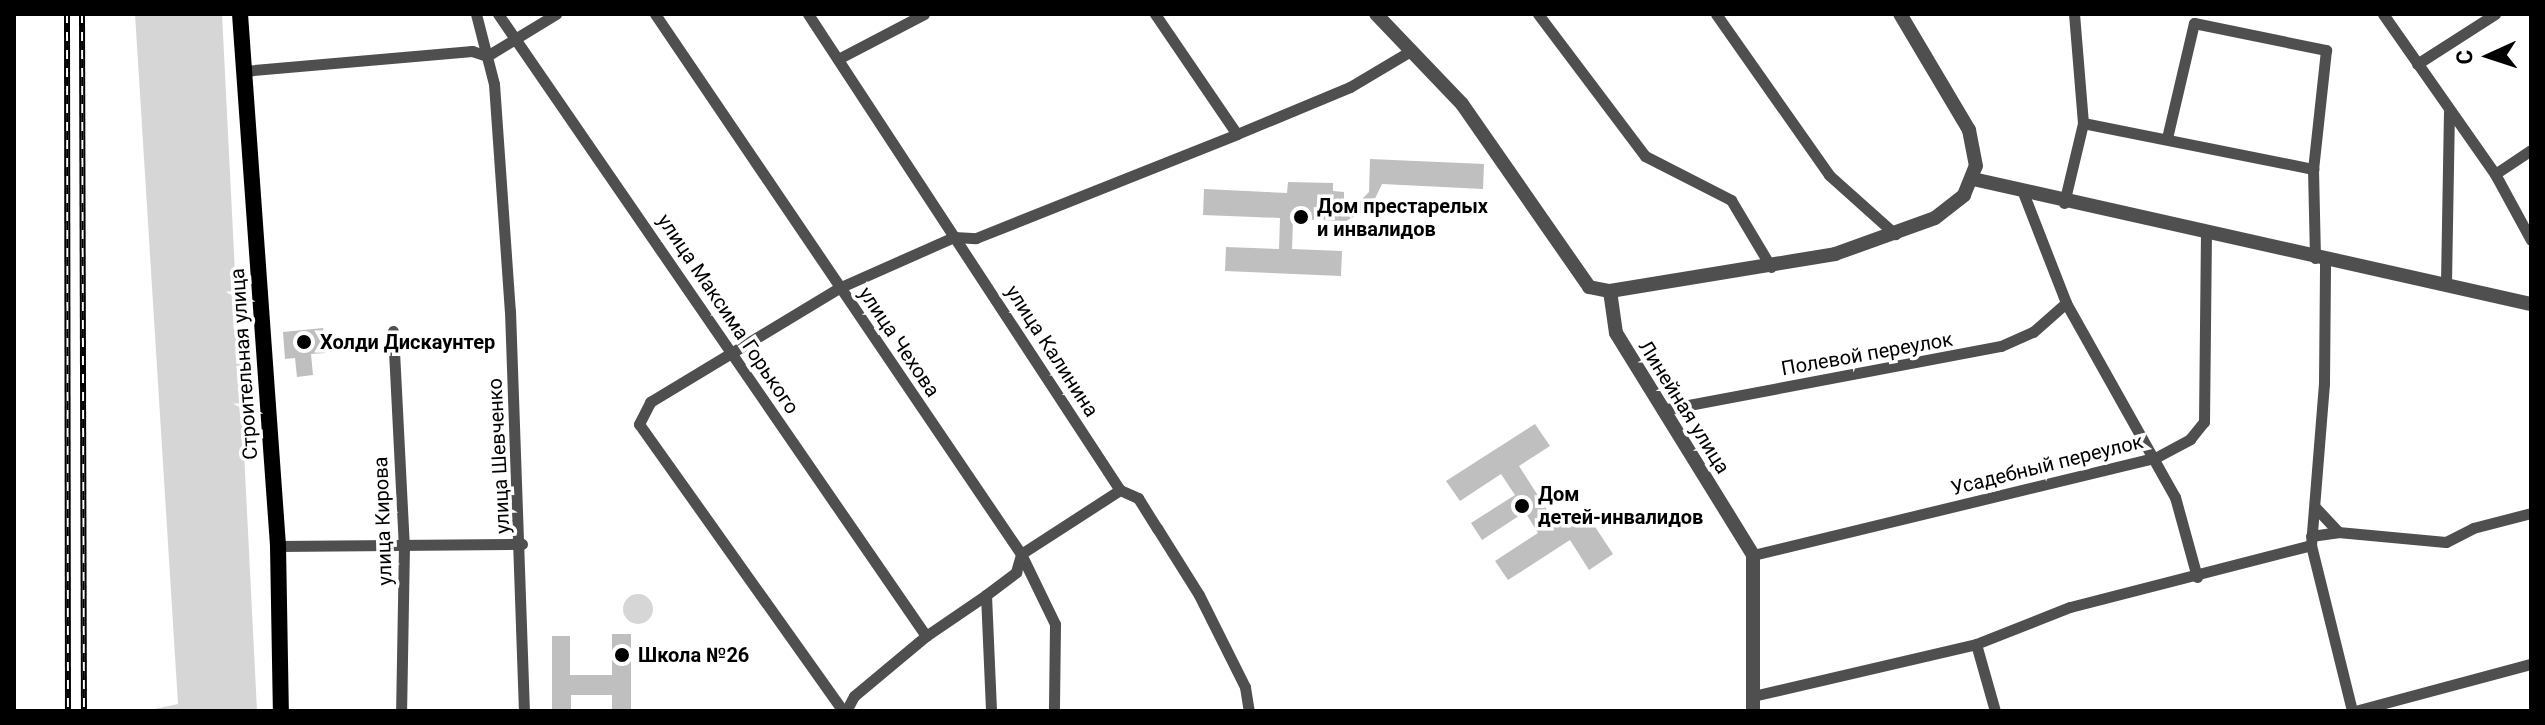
<!DOCTYPE html>
<html>
<head>
<meta charset="utf-8">
<style>
	body { margin:0 }
	#map { position:relative; width:2545px; height:725px; overflow:hidden; background:#fff; font-family:Roboto,sans-serif }
	div>[style] { position:absolute }
	[style*='--x'] { left:calc(var(--x)*1px); top:calc(var(--y)*1px); width:calc(var(--w)*1px); rotate:calc(var(--a)*1deg) }
	.green>* { inset:0; background:#d6d6d6 }
	.round { border-radius:50% }
	.building>* { inset:0; background:#bfbfbf }
	.minor>* { height:11px; margin:-5.5px; padding:0 5.5px; transform-origin:5.5px; border-radius:5.5px; background:#4f4f4f }
	.tertiary>* { height:14px; margin:-7px; padding:0 7px; transform-origin:7px; border-radius:7px; background:#4f4f4f }
	.primary>* { height:16px; margin:-8px; padding:0 8px; transform-origin:8px; border-radius:8px; background:#000 }
	.rail>* { height:6px; margin-top:-3px; transform-origin:0; background:repeating-linear-gradient(90deg,#fff 0 9px,#000 0 18px); box-sizing:border-box; border-block:2px solid #000 }
	.dots>* { width:22px; height:22px; translate:-50% -50%; box-sizing:border-box; border:4px solid #fff; border-radius:50% }
	span { translate:-50% -50%; white-space:nowrap; text-align:center; line-height:1.15; -webkit-text-stroke:7px #fff; paint-order:stroke }
	.poi-label { font-size:20px; color:#000; font-weight:700 }
	.left { translate:0 -50%; text-align:left }
	.street-label { font-size:20px; color:#000 }
	.frame { position:absolute; inset:0; border:16px solid #000; pointer-events:none }
	.north { position:absolute; left:2449px; top:16px; width:80px; height:80px; -webkit-text-stroke:6px #fff; paint-order:stroke; rotate:267deg; font-size:22px; font-weight:700; line-height:32px; text-align:center; color:#000 }
	.north::after { content:''; display:block; margin:auto; width:28px; height:36px; background:#000; clip-path:polygon(50% 0,100% 100%,50% 72%,0 100%) }
</style>
</head>
<body>
<div id="map">
	<div class="green">
		<i style="clip-path:polygon(135px 14px,222px 14px,257px 711px,145px 711px,178px 704px)"></i>
		<i class="round" style="left:623px;top:594px;width:30px;height:30px"></i>
	</div>
	<div class="building">
		<i style="clip-path:polygon(1370px 159px,1484px 164px,1483px 189px,1382px 184px,1371px 207px,1346px 221px,1293px 219px,1292px 249px,1342px 251px,1341px 276px,1225px 271px,1226px 247px,1279px 249px,1280px 218px,1203px 215px,1204px 189px,1287px 193px,1288px 182px,1333px 183px,1333px 191px,1344px 192px,1344px 205px,1356px 205px,1369px 192px)"></i>
		<i style="clip-path:polygon(323px 328px,325px 353px,311px 354px,313px 375px,297px 377px,295px 358px,285px 359px,283px 332px)"></i>
		<i style="clip-path:polygon(1535px 424px,1550px 446px,1519px 466px,1558px 527px,1584px 510px,1613px 554px,1589px 570px,1570px 540px,1508px 580px,1495px 561px,1538px 533px,1525px 512px,1482px 540px,1471px 523px,1515px 495px,1501px 474px,1460px 501px,1446px 481px)"></i>
		<i style="clip-path:polygon(612px 634px,631px 634px,631px 711px,612px 711px,612px 695px,571px 695px,571px 711px,552px 711px,552px 636px,570px 636px,570px 675px,612px 675px)"></i>
	</div>
	<div class="minor">
		<i style="--x:476;--y:14;--w:72;--a:75.6"></i>
		<i style="--x:494;--y:84;--w:228;--a:86"></i>
		<i style="--x:510;--y:311;--w:400;--a:88"></i>
		<i style="--x:498;--y:14;--w:755;--a:55.47"></i>
		<i style="--x:655;--y:14;--w:652;--a:55.87"></i>
		<i style="--x:1021;--y:554;--w:78;--a:64.1"></i>
		<i style="--x:1055;--y:624;--w:87;--a:90.7"></i>
		<i style="--x:808;--y:14;--w:569;--a:56.76"></i>
		<i style="--x:1120;--y:490;--w:20;--a:24"></i>
		<i style="--x:1138;--y:498;--w:36;--a:58"></i>
		<i style="--x:1157;--y:528;--w:79;--a:57.9"></i>
		<i style="--x:1199;--y:595;--w:103;--a:63.4"></i>
		<i style="--x:1245;--y:687;--w:24;--a:81"></i>
		<i style="--x:1155;--y:14;--w:145;--a:55.7"></i>
		<i style="--x:1538;--y:14;--w:178;--a:53"></i>
		<i style="--x:1645;--y:156;--w:97;--a:27.1"></i>
		<i style="--x:1731;--y:200;--w:78;--a:59.2"></i>
		<i style="--x:1716;--y:14;--w:197;--a:54.9"></i>
		<i style="--x:1829;--y:175;--w:89;--a:41.8"></i>
		<i style="--x:2383;--y:14;--w:195;--a:55"></i>
		<i style="--x:2495;--y:174;--w:75;--a:61.4"></i>
		<i style="--x:838;--y:59;--w:97;--a:-27.6"></i>
		<i style="--x:2417;--y:64;--w:93;--a:-32.7"></i>
		<i style="--x:243;--y:71;--w:230;--a:-5"></i>
		<i style="--x:472;--y:51;--w:16;--a:18"></i>
		<i style="--x:487;--y:56;--w:81;--a:-31.3"></i>
		<i style="--x:2083;--y:123;--w:235;--a:11.3"></i>
		<i style="--x:2313;--y:169;--w:89;--a:88.7"></i>
		<i style="--x:2167;--y:138;--w:118;--a:-76.8"></i>
		<i style="--x:2194;--y:23;--w:135;--a:11.6"></i>
		<i style="--x:2326;--y:50;--w:120;--a:96.2"></i>
		<i style="--x:2495;--y:174;--w:43;--a:-33.7"></i>
		<i style="--x:2024;--y:195;--w:116;--a:68.7"></i>
		<i style="--x:2066;--y:303;--w:223;--a:60.7"></i>
		<i style="--x:2175;--y:497;--w:83;--a:74.6"></i>
		<i style="--x:2064;--y:203;--w:82;--a:-76.6"></i>
		<i style="--x:2083;--y:123;--w:109;--a:-94.7"></i>
		<i style="--x:2446;--y:282;--w:170;--a:-89"></i>
		<i style="--x:393;--y:331;--w:214;--a:87.1"></i>
		<i style="--x:404;--y:545;--w:166;--a:91"></i>
		<i style="--x:1662;--y:410;--w:345;--a:-10.7"></i>
		<i style="--x:2001;--y:346;--w:35;--a:-24"></i>
		<i style="--x:2033;--y:332;--w:44;--a:-41.3"></i>
		<i style="--x:2315;--y:507;--w:34;--a:47"></i>
		<i style="--x:2311;--y:536;--w:27;--a:-8"></i>
		<i style="--x:2338;--y:532;--w:108;--a:5.3"></i>
		<i style="--x:2446;--y:542;--w:30;--a:-27"></i>
		<i style="--x:2473;--y:528;--w:60;--a:-14.5"></i>
		<i style="--x:2311;--y:545;--w:171;--a:76.1"></i>
		<i style="--x:278;--y:546;--w:244;--a:-0.5"></i>
		<i style="--x:1753;--y:555;--w:414;--a:-13.6"></i>
		<i style="--x:2155;--y:458;--w:40;--a:-28"></i>
		<i style="--x:2190;--y:439;--w:22;--a:-51"></i>
		<i style="--x:2204;--y:422;--w:187;--a:-89.4"></i>
		<i style="--x:986;--y:595;--w:38;--a:-37"></i>
		<i style="--x:1016;--y:572;--w:19;--a:-74"></i>
		<i style="--x:1021;--y:554;--w:118;--a:-32.9"></i>
		<i style="--x:1976;--y:644;--w:70;--a:74.2"></i>
		<i style="--x:1753;--y:696;--w:229;--a:-13.1"></i>
		<i style="--x:1976;--y:644;--w:101;--a:-21.5"></i>
		<i style="--x:2070;--y:607;--w:249;--a:-14.4"></i>
		<i style="--x:2311;--y:545;--w:163;--a:-85.4"></i>
		<i style="--x:2324;--y:383;--w:123;--a:-89.5"></i>
		<i style="--x:843;--y:711;--w:352;--a:-125.4"></i>
		<i style="--x:639;--y:424;--w:25;--a:-63"></i>
		<i style="--x:650;--y:402;--w:223;--a:-31.1"></i>
		<i style="--x:841;--y:287;--w:124;--a:-23.9"></i>
		<i style="--x:954;--y:237;--w:22;--a:3"></i>
		<i style="--x:976;--y:238;--w:281;--a:-21.7"></i>
		<i style="--x:1237;--y:134;--w:122;--a:-22.6"></i>
		<i style="--x:1350;--y:87;--w:66;--a:-30.8"></i>
		<i style="--x:846;--y:711;--w:17;--a:-62"></i>
		<i style="--x:854;--y:696;--w:94;--a:-39.8"></i>
		<i style="--x:926;--y:636;--w:73;--a:-34.3"></i>
		<i style="--x:986;--y:595;--w:116;--a:87.5"></i>
		<i style="--x:2355;--y:711;--w:182;--a:-15"></i>
	</div>
	<div class="tertiary">
		<i style="--x:1376;--y:14;--w:124;--a:46.3"></i>
		<i style="--x:1462;--y:104;--w:223;--a:55.2"></i>
		<i style="--x:1589;--y:287;--w:21;--a:11"></i>
		<i style="--x:1610;--y:291;--w:42;--a:81.9"></i>
		<i style="--x:1616;--y:333;--w:261;--a:58.3"></i>
		<i style="--x:1753;--y:555;--w:156;--a:90"></i>
		<i style="--x:1973;--y:179;--w:572;--a:12.63"></i>
		<i style="--x:1610;--y:291;--w:228;--a:-9.3"></i>
		<i style="--x:1835;--y:254;--w:106;--a:-19.8"></i>
		<i style="--x:1935;--y:218;--w:37;--a:-38"></i>
		<i style="--x:1964;--y:195;--w:31;--a:-68"></i>
		<i style="--x:1976;--y:166;--w:37;--a:-101"></i>
		<i style="--x:1969;--y:130;--w:135;--a:-120.7"></i>
	</div>
	<div class="primary">
		<i style="--x:240;--y:14;--w:533;--a:85.91"></i>
		<i style="--x:278;--y:546;--w:165;--a:89"></i>
	</div>
	<div class="rail">
		<i style="--x:67;--y:14;--w:697;--a:89.92"></i>
		<i style="--x:82;--y:14;--w:697;--a:89.84"></i>
	</div>
	<div class="dots">
		<i style="left:1301px;top:217px;background:#000"></i>
		<i style="left:304px;top:342px;background:#000"></i>
		<i style="left:1522px;top:506px;background:#000"></i>
		<i style="left:622px;top:655px;background:#000"></i>
	</div>
	<div class="poi-label">
		<span class="left" style="left:1317px;top:218px">Дом престарелых<br>и инвалидов</span>
		<span class="left" style="left:320px;top:342px">Холди Дискаунтер</span>
		<span class="left" style="left:1538px;top:506px">Дом<br>детей-инвалидов</span>
		<span class="left" style="left:638px;top:655px">Школа №26</span>
	</div>
	<div class="street-label">
		<span style="left:728px;top:314px;rotate:56deg">улица Максима Горького</span>
		<span style="left:899px;top:342px;rotate:56deg">улица Чехова</span>
		<span style="left:1052px;top:351px;rotate:57deg">улица Калинина</span>
		<span style="left:1867px;top:354px;rotate:-10deg">Полевой переулок</span>
		<span style="left:244px;top:364px;rotate:-94deg">Строительная улица</span>
		<span style="left:1684px;top:407px;rotate:58deg">Линейная улица</span>
		<span style="left:499px;top:456px;rotate:-93deg">улица Шевченко</span>
		<span style="left:2047px;top:465px;rotate:-14deg">Усадебный переулок</span>
		<span style="left:383px;top:521px;rotate:-92deg">улица Кирова</span>
	</div>
	<div class="frame"></div>
	<div class="north">С</div>
</div>
</body>
</html>
